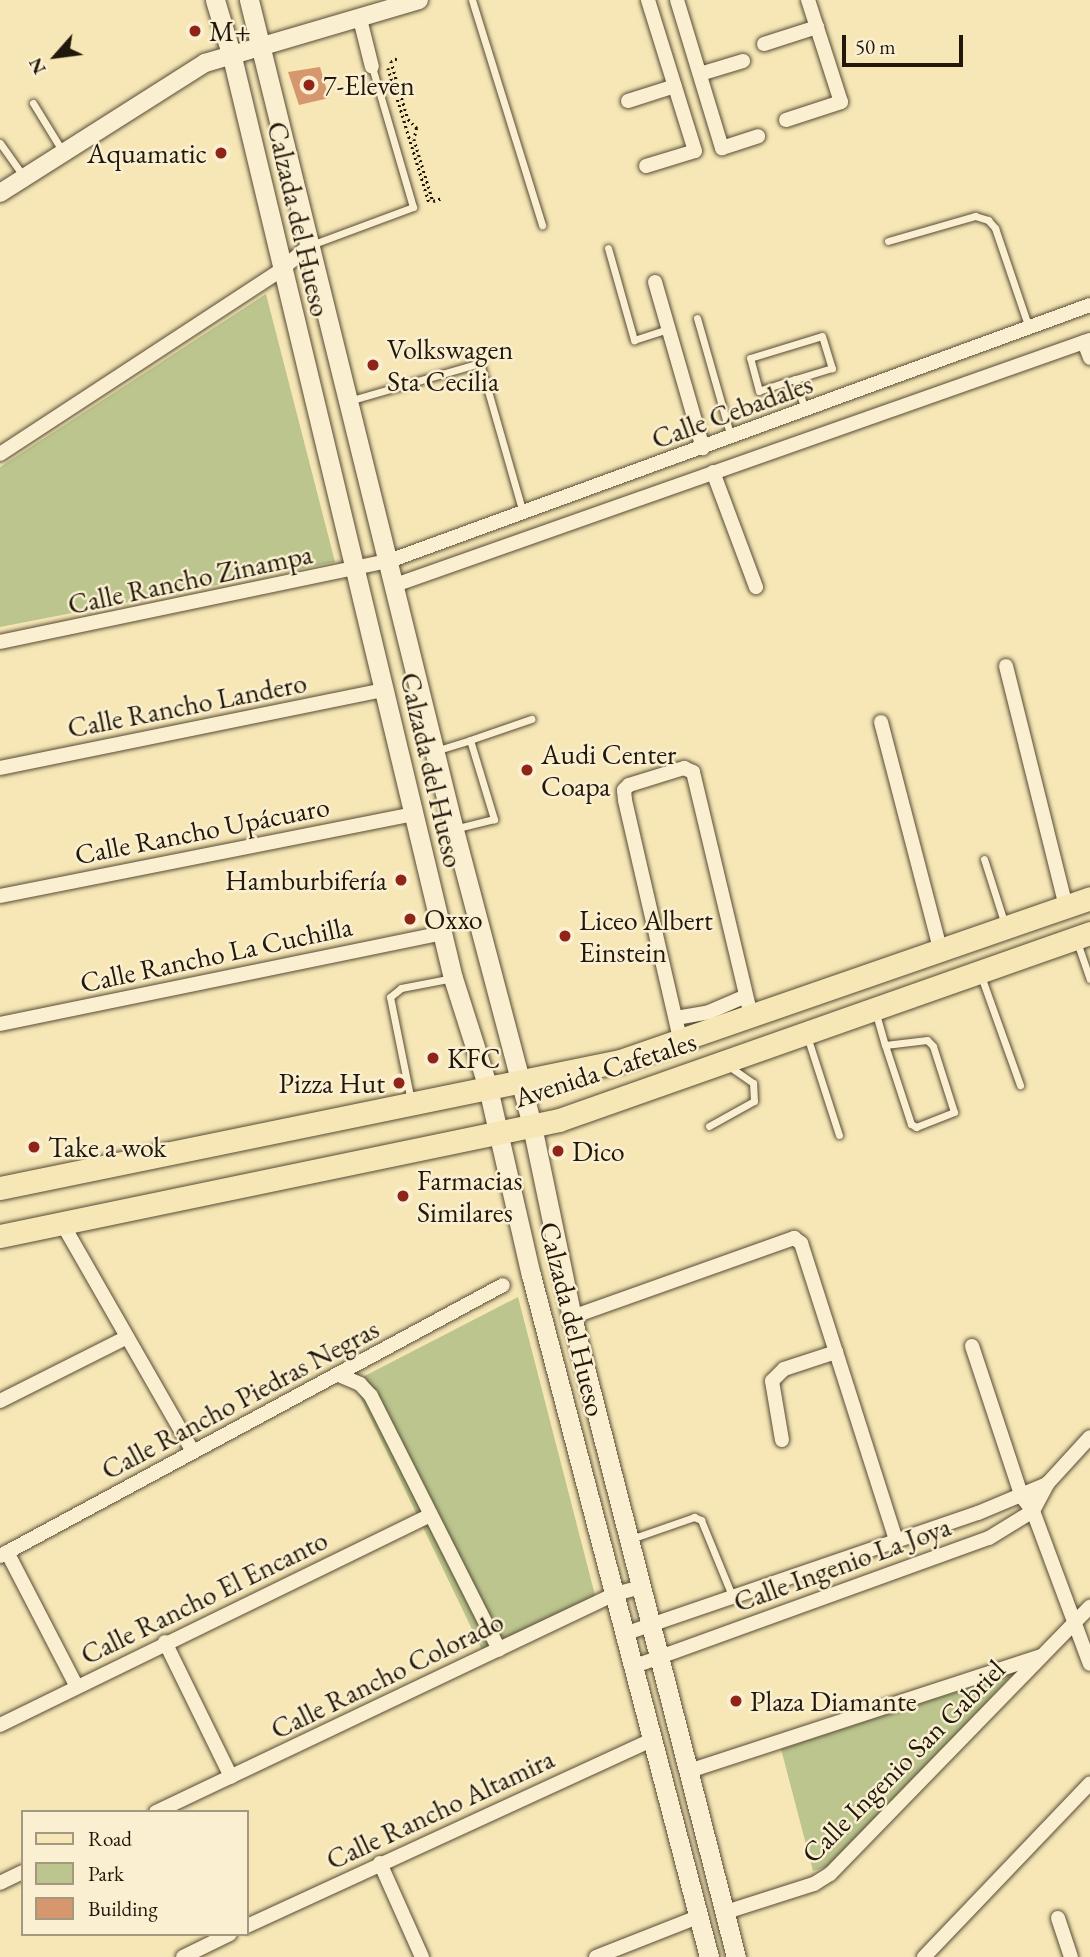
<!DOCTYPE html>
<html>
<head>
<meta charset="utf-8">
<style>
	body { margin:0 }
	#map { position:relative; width:1090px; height:1957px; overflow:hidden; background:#f7e7b6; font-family:"EB Garamond",serif }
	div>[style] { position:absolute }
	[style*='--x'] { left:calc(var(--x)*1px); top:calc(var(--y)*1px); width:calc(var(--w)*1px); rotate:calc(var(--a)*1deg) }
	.green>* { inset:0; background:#bcc58e }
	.building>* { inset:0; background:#d6976f }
	.path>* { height:2.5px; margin-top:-1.25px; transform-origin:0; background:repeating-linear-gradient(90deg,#21180b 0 2px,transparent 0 5.5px) }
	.roads { filter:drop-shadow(0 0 2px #564c36) drop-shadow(0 0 2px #564c36) }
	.service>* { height:7px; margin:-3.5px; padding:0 3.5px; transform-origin:3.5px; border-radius:3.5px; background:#faefd0 }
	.minor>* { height:14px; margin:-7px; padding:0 7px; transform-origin:7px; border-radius:7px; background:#faefd0 }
	.tertiary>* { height:18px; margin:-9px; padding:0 9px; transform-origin:9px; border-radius:9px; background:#faefd0 }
	.secondary>* { height:19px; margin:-9.5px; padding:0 9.5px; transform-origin:9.5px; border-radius:9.5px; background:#faefd0 }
	.primary>* { height:23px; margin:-11.5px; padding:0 11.5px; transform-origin:11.5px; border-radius:11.5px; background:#f7e7b6 }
	.dots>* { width:19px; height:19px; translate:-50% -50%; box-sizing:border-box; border:4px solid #faefd0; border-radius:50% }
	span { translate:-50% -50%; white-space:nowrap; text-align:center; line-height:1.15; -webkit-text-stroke:5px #faefd0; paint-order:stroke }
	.poi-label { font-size:28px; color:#21180b }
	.left { translate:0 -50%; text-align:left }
	.right { translate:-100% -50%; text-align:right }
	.street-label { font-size:28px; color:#21180b }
	.legend { position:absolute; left:21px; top:1810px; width:228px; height:126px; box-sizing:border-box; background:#faefd0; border:2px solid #a39981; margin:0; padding:9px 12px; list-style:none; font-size:21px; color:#21180b }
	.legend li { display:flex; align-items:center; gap:14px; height:35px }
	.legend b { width:35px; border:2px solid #a39981 }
	.north { position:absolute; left:21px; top:21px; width:70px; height:70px; -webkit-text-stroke:5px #faefd0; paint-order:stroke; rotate:242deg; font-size:19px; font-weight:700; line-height:28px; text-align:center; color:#21180b }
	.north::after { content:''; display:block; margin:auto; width:24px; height:32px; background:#21180b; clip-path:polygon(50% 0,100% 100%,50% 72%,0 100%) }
	.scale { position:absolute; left:842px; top:35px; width:121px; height:32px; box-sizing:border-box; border:4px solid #21180b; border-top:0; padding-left:9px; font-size:21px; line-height:24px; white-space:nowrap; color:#21180b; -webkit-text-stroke:5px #faefd0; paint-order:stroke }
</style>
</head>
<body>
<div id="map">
	<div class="green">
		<i style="clip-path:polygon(266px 294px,335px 562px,0 627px,0 467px)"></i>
		<i style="clip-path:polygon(518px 1297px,596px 1599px,482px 1650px,353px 1382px)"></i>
		<i style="clip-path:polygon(1014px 1673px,838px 1863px,813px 1871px,781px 1749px)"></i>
	</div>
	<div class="building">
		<i style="clip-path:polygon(320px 67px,329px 98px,299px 105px,288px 72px)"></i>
	</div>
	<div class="path">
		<i style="--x:397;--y:59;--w:6;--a:162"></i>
		<i style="--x:391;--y:61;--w:60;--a:73.7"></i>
		<i style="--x:408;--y:119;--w:13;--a:45"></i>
		<i style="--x:417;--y:128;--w:11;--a:105"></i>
		<i style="--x:414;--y:139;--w:65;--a:73"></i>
		<i style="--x:433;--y:201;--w:9;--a:-18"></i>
		<i style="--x:388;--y:68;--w:140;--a:73"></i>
	</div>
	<div class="roads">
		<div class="service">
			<i style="--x:472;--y:0;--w:236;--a:72.7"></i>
			<i style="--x:33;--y:103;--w:57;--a:58.5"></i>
			<i style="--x:0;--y:143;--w:42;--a:54.8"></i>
			<i style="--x:888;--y:241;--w:91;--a:-16"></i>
			<i style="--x:975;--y:216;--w:14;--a:17"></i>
			<i style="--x:988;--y:220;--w:11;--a:49"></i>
			<i style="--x:995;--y:228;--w:102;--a:71.2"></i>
			<i style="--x:311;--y:245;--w:109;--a:-20.4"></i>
			<i style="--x:413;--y:207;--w:146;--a:-106.3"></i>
			<i style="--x:608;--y:248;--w:96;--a:74.2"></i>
			<i style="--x:634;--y:340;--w:36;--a:-18"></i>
			<i style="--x:697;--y:318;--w:124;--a:74.1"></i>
			<i style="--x:795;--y:379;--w:38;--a:162"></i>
			<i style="--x:759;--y:391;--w:34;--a:-105"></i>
			<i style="--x:750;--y:358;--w:75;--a:-17"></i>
			<i style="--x:822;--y:336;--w:34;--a:73"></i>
			<i style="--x:832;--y:368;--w:39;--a:163"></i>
			<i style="--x:795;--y:379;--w:33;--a:72"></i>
			<i style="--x:349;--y:401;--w:136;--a:-16.2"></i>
			<i style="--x:480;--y:363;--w:156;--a:74"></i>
			<i style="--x:470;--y:740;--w:65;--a:-19"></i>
			<i style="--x:435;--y:751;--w:37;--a:-17"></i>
			<i style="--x:470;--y:740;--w:83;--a:73.1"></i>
			<i style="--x:494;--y:819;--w:41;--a:166"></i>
			<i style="--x:984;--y:859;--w:69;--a:72.3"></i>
			<i style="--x:1077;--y:942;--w:39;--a:71"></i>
			<i style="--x:981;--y:976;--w:116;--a:70.3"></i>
			<i style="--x:876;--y:1014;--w:32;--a:74"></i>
			<i style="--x:885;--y:1045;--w:83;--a:71.8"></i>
			<i style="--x:911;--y:1124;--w:6;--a:31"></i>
			<i style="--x:916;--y:1127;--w:41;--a:-21.5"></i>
			<i style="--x:954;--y:1112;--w:69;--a:-107.7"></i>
			<i style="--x:933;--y:1046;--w:8;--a:-135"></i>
			<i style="--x:927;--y:1040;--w:42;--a:173.2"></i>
			<i style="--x:807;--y:1036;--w:104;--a:72.1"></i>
			<i style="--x:411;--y:1101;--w:106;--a:-101.4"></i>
			<i style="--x:390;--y:997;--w:14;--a:-39"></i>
			<i style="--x:401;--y:988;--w:53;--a:-10.9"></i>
			<i style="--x:709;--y:1126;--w:51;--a:-29.1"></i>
			<i style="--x:754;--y:1101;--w:18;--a:-93"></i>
			<i style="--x:753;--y:1083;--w:29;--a:-145"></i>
			<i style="--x:631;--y:1539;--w:67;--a:-19.2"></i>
			<i style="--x:694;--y:1517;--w:8;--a:23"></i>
			<i style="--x:701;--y:1520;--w:84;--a:67.7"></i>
		</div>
		<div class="minor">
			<i style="--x:677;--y:0;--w:155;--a:73.1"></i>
			<i style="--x:722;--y:148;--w:38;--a:-18"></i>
			<i style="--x:360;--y:19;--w:49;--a:76"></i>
			<i style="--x:764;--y:44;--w:56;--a:-17.8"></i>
			<i style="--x:700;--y:74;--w:45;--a:-16.8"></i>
			<i style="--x:628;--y:101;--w:49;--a:-17.7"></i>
			<i style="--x:786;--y:120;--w:58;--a:-18.1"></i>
			<i style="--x:841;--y:102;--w:107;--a:-107.9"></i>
			<i style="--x:646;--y:166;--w:51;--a:-17"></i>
			<i style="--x:695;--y:151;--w:158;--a:-107.3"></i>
			<i style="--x:655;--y:282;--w:173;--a:73.9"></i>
			<i style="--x:1084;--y:342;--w:17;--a:69"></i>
			<i style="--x:0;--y:454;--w:336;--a:-33.2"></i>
			<i style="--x:281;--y:270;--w:37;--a:-41"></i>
			<i style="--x:713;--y:472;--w:123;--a:69.5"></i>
			<i style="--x:395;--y:585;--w:737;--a:-19.42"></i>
			<i style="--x:0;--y:642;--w:397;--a:-11.8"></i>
			<i style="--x:389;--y:561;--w:746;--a:-20.06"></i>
			<i style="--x:1006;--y:666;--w:248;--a:76"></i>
			<i style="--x:881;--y:722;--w:238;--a:75.4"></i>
			<i style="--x:0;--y:768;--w:393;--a:-11.5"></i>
			<i style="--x:0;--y:896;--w:422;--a:-11.2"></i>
			<i style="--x:676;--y:1018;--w:34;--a:-10"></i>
			<i style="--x:709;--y:1012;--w:40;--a:-23.4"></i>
			<i style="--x:0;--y:1024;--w:451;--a:-11.6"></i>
			<i style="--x:681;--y:1043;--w:249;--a:-103"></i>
			<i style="--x:625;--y:800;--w:10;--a:-96"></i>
			<i style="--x:624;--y:790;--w:7;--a:-45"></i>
			<i style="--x:629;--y:785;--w:58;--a:-17.2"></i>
			<i style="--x:684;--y:768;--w:10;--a:24"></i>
			<i style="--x:693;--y:772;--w:254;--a:76.6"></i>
			<i style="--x:62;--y:1223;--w:262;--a:60.2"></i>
			<i style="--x:572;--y:1317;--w:236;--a:-19.6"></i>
			<i style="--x:794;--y:1238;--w:9;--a:36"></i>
			<i style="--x:801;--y:1243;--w:114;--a:72.2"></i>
			<i style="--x:972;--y:1346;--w:159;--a:71.7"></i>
			<i style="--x:1022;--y:1497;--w:18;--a:52"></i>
			<i style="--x:1033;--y:1511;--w:163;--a:69.6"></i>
			<i style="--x:339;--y:1375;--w:23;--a:23"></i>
			<i style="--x:360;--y:1384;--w:16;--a:47"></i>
			<i style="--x:371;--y:1396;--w:284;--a:63.2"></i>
			<i style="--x:0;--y:1401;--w:142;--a:-26.7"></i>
			<i style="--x:782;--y:1440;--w:60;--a:-99.6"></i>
			<i style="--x:772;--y:1381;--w:17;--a:-45"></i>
			<i style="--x:784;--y:1369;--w:55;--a:-18.1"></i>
			<i style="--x:836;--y:1352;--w:197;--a:72.3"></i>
			<i style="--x:7;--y:1552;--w:150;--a:62.6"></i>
			<i style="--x:0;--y:1556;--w:571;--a:-28.31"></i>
			<i style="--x:627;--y:1633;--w:371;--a:-18.9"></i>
			<i style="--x:978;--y:1513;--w:75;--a:-22.8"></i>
			<i style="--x:165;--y:1642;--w:150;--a:63.9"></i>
			<i style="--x:635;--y:1666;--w:376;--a:-19.9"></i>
			<i style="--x:989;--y:1538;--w:52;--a:-31.5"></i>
			<i style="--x:1033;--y:1511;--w:32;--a:-62"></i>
			<i style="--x:1048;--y:1483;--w:62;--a:-47.6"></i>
			<i style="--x:0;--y:1725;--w:479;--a:-26"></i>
			<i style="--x:689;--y:1771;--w:370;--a:-18.1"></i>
			<i style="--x:156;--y:1812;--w:508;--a:-25.41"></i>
			<i style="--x:615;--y:1594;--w:27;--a:-15"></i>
			<i style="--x:380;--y:1863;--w:103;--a:65.9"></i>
			<i style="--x:0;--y:1883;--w:25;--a:-26"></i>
			<i style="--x:726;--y:1912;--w:92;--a:-17.7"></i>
			<i style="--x:814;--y:1884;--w:19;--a:-32"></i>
			<i style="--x:830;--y:1874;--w:373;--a:-45.8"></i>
			<i style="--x:1058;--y:1918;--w:41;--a:71.6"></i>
			<i style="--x:247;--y:1926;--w:448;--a:-24.7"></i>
			<i style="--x:183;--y:1957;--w:52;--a:-26.1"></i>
			<i style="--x:596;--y:1957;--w:112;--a:-21.5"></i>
			<i style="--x:924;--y:1957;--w:240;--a:-46.3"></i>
		</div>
		<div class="tertiary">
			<i style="--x:0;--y:193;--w:243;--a:-32.4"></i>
			<i style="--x:205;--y:63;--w:223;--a:-16.4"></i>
		</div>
		<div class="secondary">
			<i style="--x:215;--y:0;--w:59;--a:73.4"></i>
			<i style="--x:232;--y:57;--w:947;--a:76.51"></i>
			<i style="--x:453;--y:978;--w:115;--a:72.3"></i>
			<i style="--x:488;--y:1088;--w:192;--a:77.1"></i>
			<i style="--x:531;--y:1275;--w:705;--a:75.37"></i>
			<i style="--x:249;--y:0;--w:855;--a:76.13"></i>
			<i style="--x:454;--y:830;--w:306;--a:75.2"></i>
			<i style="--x:532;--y:1126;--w:195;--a:78.2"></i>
			<i style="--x:572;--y:1317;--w:661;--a:75.63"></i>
		</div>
		<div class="primary">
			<i style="--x:0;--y:1188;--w:633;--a:-11.58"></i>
			<i style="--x:620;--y:1061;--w:497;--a:-19.1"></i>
			<i style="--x:0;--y:1236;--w:571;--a:-11.72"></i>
			<i style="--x:559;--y:1120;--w:563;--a:-19.4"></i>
		</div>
	</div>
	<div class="dots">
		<i style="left:195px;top:31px;background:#8f2418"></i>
		<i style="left:309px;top:85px;background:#8f2418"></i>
		<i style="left:221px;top:153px;background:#8f2418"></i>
		<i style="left:373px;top:365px;background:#8f2418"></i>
		<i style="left:527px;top:770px;background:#8f2418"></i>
		<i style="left:401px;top:880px;background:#8f2418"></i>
		<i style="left:410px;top:919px;background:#8f2418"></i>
		<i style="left:565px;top:936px;background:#8f2418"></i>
		<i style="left:433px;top:1058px;background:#8f2418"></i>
		<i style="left:399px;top:1083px;background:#8f2418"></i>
		<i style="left:34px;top:1147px;background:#8f2418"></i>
		<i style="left:558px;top:1151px;background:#8f2418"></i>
		<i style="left:403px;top:1196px;background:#8f2418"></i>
		<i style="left:736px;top:1701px;background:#8f2418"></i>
	</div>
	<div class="poi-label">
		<span class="left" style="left:209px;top:31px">M+</span>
		<span class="left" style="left:323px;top:85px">7-Eleven</span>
		<span class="right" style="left:207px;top:153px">Aquamatic</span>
		<span class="left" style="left:387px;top:365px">Volkswagen<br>Sta Cecilia</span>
		<span class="left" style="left:541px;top:770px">Audi Center<br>Coapa</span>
		<span class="right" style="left:387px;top:880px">Hamburbifería</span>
		<span class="left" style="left:424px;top:919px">Oxxo</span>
		<span class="left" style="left:579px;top:936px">Liceo Albert<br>Einstein</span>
		<span class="left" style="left:447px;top:1058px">KFC</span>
		<span class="right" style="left:385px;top:1083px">Pizza Hut</span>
		<span class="left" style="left:48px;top:1147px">Take a wok</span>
		<span class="left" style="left:572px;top:1151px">Dico</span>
		<span class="left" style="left:417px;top:1196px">Farmacias<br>Similares</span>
		<span class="left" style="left:750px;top:1701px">Plaza Diamante</span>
	</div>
	<div class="street-label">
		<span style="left:299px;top:219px;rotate:77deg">Calzada del Hueso</span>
		<span style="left:732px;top:411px;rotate:-20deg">Calle Cebadales</span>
		<span style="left:190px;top:579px;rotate:-12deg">Calle Rancho Zinampa</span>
		<span style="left:187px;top:705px;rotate:-11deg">Calle Rancho Landero</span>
		<span style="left:432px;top:770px;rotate:77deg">Calzada del Hueso</span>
		<span style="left:202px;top:830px;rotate:-11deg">Calle Rancho Upácuaro</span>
		<span style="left:216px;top:954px;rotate:-12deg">Calle Rancho La Cuchilla</span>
		<span style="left:605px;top:1069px;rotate:-18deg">Avenida Cafetales</span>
		<span style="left:573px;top:1319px;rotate:76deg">Calzada del Hueso</span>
		<span style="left:240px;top:1399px;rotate:-28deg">Calle Rancho Piedras Negras</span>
		<span style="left:842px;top:1564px;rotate:-20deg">Calle Ingenio La Joya</span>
		<span style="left:204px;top:1597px;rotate:-26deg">Calle Rancho El Encanto</span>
		<span style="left:387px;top:1675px;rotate:-26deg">Calle Rancho Colorado</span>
		<span style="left:903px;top:1761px;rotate:-45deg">Calle Ingenio San Gabriel</span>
		<span style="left:440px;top:1809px;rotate:-25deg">Calle Rancho Altamira</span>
	</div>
	<ul class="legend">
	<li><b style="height:9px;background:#f7e7b6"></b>Road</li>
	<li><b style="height:19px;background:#bcc58e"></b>Park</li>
	<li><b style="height:19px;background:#d6976f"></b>Building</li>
	</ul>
	<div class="north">N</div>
	<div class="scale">50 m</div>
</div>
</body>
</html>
